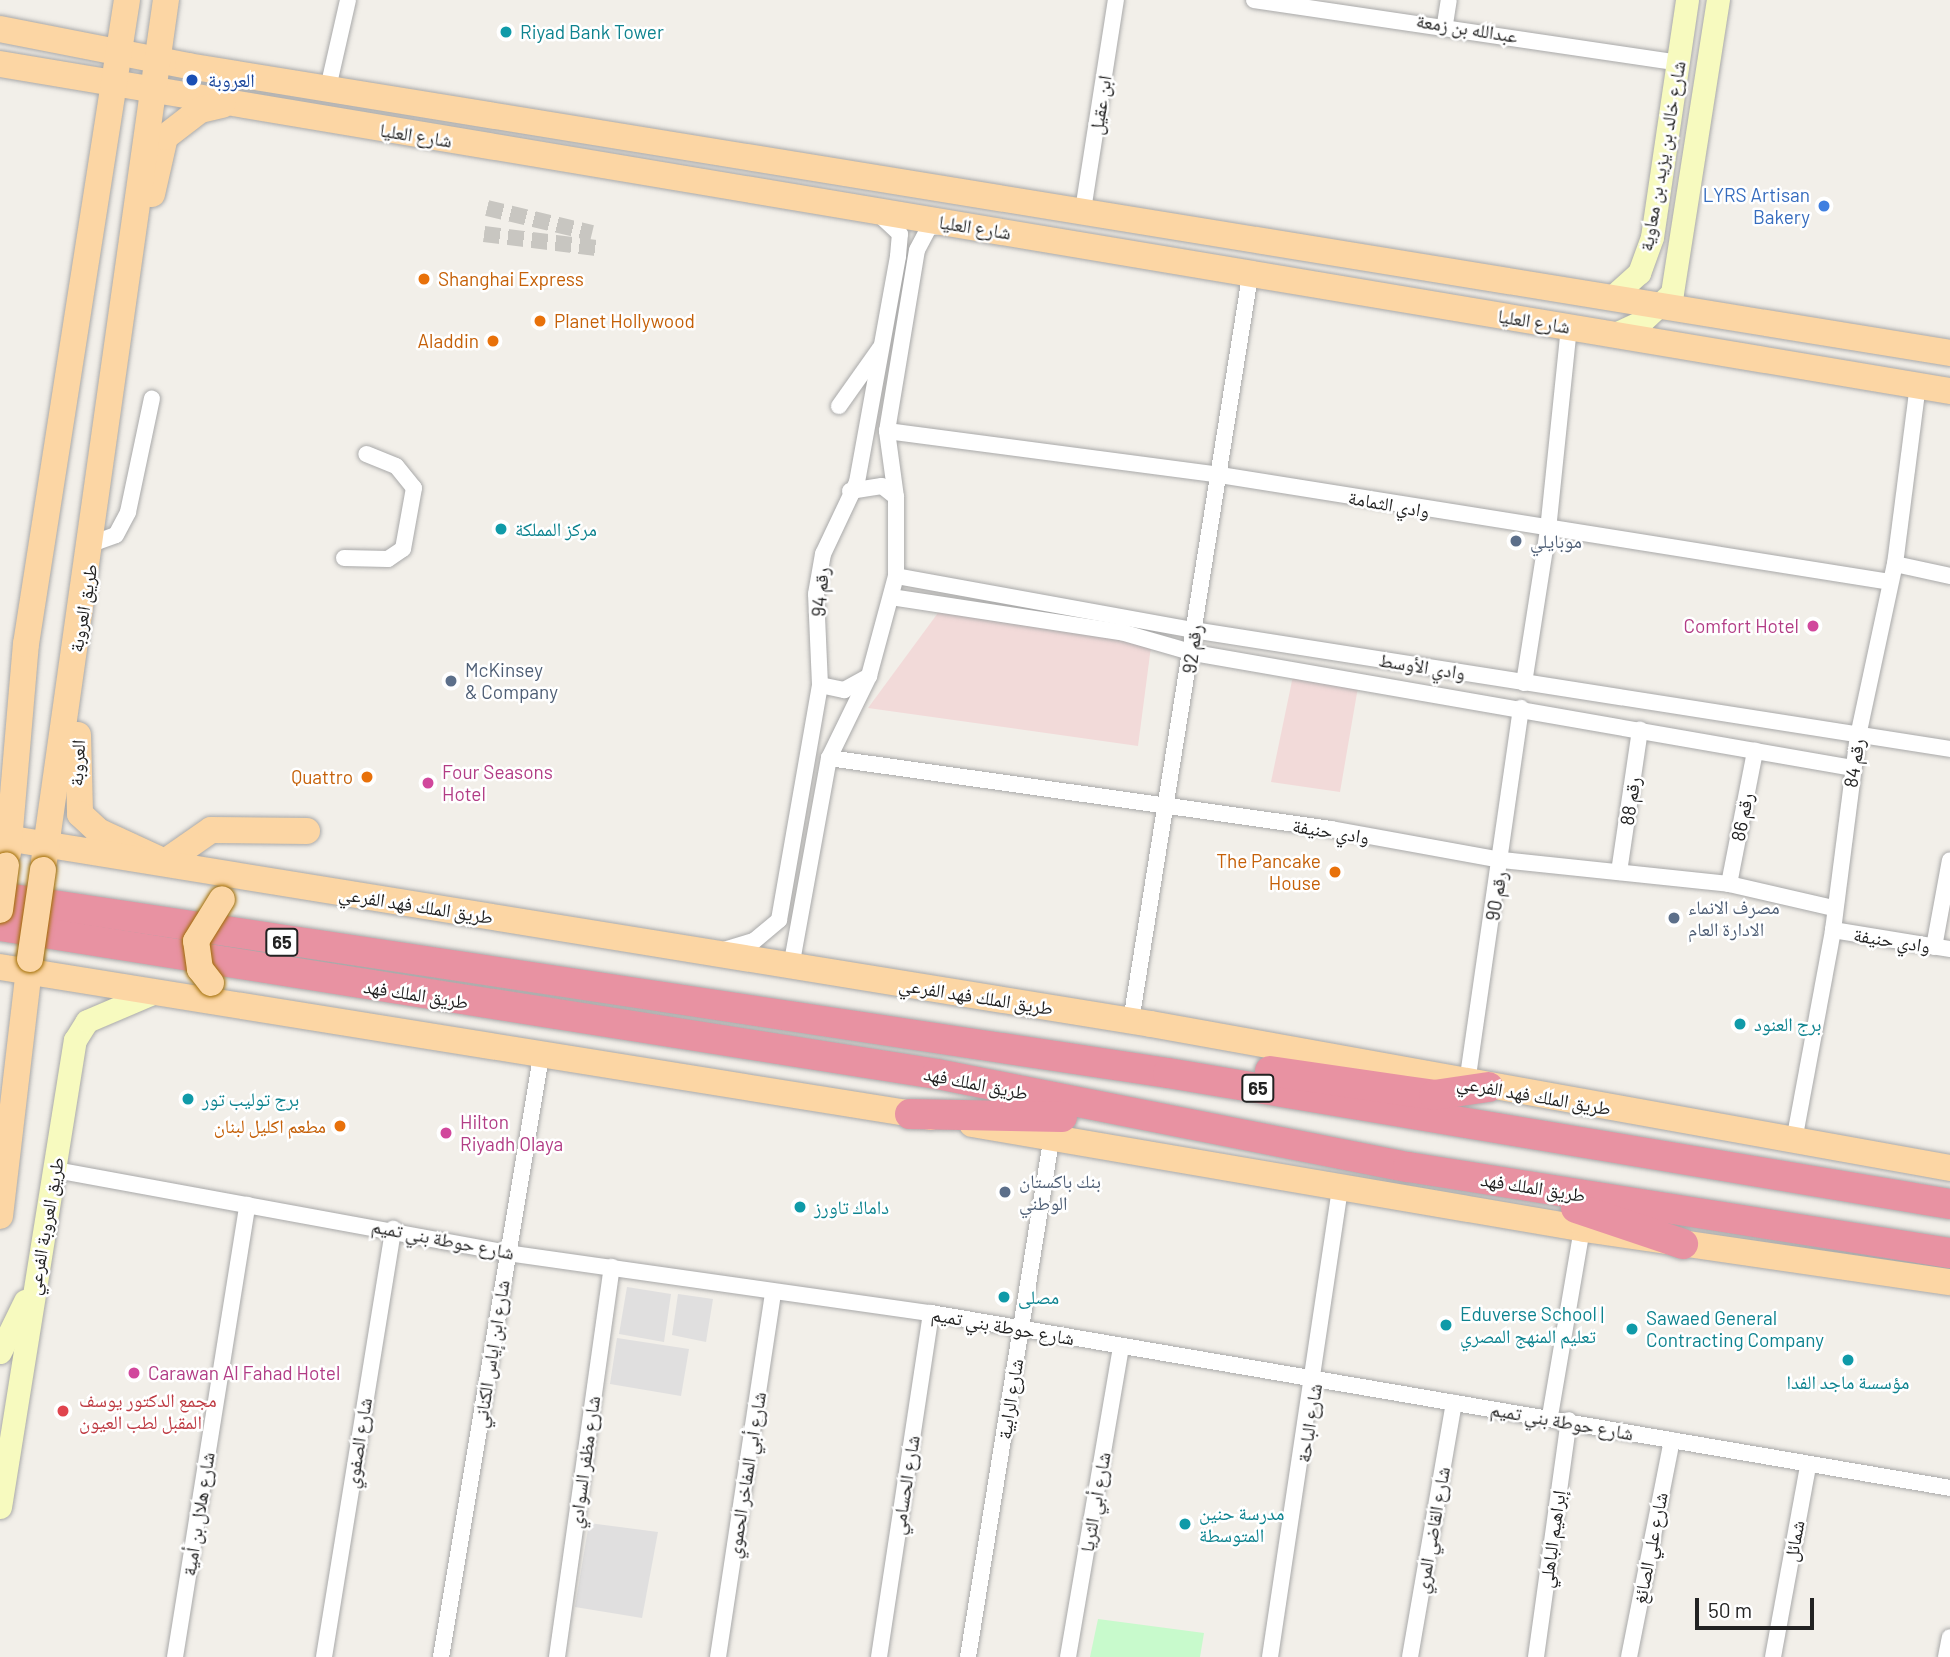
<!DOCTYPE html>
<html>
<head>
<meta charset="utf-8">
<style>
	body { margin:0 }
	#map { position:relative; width:1950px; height:1657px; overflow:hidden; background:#f2efe9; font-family:Barlow,"Noto Naskh Arabic",sans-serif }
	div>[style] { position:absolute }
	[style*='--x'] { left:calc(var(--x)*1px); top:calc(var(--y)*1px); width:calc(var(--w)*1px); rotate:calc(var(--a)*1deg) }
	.residential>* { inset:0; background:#e0dfdf }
	.commercial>* { inset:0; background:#f2dad9 }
	.park>* { inset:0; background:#c8facc }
	.street-tunnel>* { height:16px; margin-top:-8px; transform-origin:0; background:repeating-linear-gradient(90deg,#c8c6c1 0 16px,transparent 0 24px) }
	.roads { filter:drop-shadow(0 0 2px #a9a9a9) drop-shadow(0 0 2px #a9a9a9) }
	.street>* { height:16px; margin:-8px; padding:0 8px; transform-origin:8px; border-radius:8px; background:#fff }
	.secondary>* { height:23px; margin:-11.5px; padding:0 11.5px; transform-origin:11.5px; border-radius:11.5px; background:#f7fabf }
	.primary>* { height:26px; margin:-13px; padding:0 13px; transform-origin:13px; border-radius:13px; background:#fcd6a4 }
	.highway>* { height:30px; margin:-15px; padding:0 15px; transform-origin:15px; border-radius:15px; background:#e892a2 }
	.bridges { filter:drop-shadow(0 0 2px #a06b00) drop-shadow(0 0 2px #a06b00) }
	.primary-bridge>* { height:26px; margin:-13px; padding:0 13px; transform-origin:13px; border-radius:13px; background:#fcd6a4 }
	.dots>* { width:19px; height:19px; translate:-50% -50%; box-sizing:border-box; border:4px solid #fff; border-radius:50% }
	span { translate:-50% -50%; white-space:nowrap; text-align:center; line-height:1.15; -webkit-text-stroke:5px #fff; paint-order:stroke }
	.shield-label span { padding:2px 5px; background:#fff; border:2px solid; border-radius:5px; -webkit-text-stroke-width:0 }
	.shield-label { font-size:18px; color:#222; font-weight:700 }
	.street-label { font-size:19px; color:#222 }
	.culture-label { font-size:19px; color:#0d838f }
	.left { translate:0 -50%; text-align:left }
	.transit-label { font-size:19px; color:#164399 }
	.shop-label { font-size:19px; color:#366cbe }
	.right { translate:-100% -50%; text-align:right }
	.food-label { font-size:19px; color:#c56008 }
	.service-label { font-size:19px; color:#4e5e75 }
	.hotel-label { font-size:19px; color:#b23c85 }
	.health-label { font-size:19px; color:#be3a42 }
	.scale { position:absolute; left:1695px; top:1598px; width:119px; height:32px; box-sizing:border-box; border:4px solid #222; border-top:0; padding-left:9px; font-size:21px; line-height:24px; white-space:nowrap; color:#222; -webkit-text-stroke:5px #fff; paint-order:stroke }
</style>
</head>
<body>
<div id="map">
	<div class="residential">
		<i style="clip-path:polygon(627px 1287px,671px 1294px,664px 1342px,619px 1334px)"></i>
		<i style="clip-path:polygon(678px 1294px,713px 1299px,706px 1342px,672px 1335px)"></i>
		<i style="clip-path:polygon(617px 1338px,689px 1349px,681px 1396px,610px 1384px)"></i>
		<i style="clip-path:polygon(589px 1523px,658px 1532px,642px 1618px,575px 1607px)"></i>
	</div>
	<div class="commercial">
		<i style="clip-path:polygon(946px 602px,1152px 639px,1138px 746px,868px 708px)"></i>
		<i style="clip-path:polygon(1293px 676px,1358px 687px,1340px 792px,1271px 782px)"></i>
	</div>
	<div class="park">
		<i style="clip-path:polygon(1098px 1619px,1204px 1633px,1200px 1657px,1090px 1657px)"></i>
	</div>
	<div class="street-tunnel">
		<i style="--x:487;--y:208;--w:108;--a:13.4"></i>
		<i style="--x:484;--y:234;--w:113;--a:7.1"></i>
	</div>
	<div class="roads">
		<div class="street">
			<i style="--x:1254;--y:0;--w:430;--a:8.4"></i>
			<i style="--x:1445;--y:24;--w:24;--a:-81"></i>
			<i style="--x:328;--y:88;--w:90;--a:-77.2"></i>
			<i style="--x:1083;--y:210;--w:213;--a:-81.1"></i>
			<i style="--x:839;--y:406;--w:71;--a:-54.7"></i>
			<i style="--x:887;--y:431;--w:336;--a:7.5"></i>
			<i style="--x:1220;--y:475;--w:678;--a:9.07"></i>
			<i style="--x:850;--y:491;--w:32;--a:-9"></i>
			<i style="--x:882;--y:486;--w:18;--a:38"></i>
			<i style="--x:94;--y:543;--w:23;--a:-20"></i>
			<i style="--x:116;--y:535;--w:26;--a:-62"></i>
			<i style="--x:128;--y:512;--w:116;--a:-78.1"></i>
			<i style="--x:344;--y:558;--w:44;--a:1.3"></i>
			<i style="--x:388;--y:559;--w:18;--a:-34"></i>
			<i style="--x:403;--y:549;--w:62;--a:-79.8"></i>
			<i style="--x:414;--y:488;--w:28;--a:-129"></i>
			<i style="--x:396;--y:466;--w:32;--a:-158"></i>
			<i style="--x:1895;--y:564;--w:56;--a:12.3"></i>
			<i style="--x:896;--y:576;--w:302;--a:10.3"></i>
			<i style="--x:1193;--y:630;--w:766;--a:8.93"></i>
			<i style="--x:891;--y:597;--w:233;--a:8.7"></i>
			<i style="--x:1121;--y:632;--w:76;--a:16"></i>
			<i style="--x:1194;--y:653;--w:668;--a:9.91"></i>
			<i style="--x:1524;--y:683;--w:155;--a:-81.1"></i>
			<i style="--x:1548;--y:530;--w:205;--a:-84.1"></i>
			<i style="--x:820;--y:685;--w:25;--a:12"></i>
			<i style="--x:844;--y:690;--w:29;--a:-29"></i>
			<i style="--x:829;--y:758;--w:507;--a:8.05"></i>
			<i style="--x:1331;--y:829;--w:174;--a:10.3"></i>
			<i style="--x:1502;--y:860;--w:228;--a:6"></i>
			<i style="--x:1729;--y:884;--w:107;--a:13"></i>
			<i style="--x:1619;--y:872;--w:144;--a:-81.6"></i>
			<i style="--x:1729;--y:884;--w:136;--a:-78.9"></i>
			<i style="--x:1833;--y:930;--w:119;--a:9.2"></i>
			<i style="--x:1934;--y:947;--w:88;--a:-79.6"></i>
			<i style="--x:724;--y:950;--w:31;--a:-17"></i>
			<i style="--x:754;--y:941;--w:33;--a:-40"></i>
			<i style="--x:779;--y:920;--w:239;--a:-80.1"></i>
			<i style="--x:820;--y:685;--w:91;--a:-92.5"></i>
			<i style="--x:816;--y:594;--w:41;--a:-80.1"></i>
			<i style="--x:823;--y:554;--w:80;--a:-64.7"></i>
			<i style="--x:857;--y:482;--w:230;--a:-79.7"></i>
			<i style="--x:898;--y:256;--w:22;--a:-85"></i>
			<i style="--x:900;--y:234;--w:26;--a:-137"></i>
			<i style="--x:791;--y:967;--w:212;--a:-79.7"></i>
			<i style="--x:829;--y:758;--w:91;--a:-64"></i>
			<i style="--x:869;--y:676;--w:104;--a:-74.9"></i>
			<i style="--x:896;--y:576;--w:79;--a:-90"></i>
			<i style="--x:896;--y:497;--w:67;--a:-97.8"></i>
			<i style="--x:887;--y:431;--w:183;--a:-80.6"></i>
			<i style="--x:917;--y:250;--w:26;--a:-62"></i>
			<i style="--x:929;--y:227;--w:13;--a:-4"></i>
			<i style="--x:1131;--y:1021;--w:754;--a:-80.92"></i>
			<i style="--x:1467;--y:1083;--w:379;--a:-81.8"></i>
			<i style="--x:1794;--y:1141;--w:215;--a:-79.5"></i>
			<i style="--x:1833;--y:930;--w:196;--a:-82.7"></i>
			<i style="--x:1858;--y:736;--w:176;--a:-77.9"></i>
			<i style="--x:1895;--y:564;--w:180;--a:-82.7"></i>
			<i style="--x:56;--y:1170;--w:459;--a:10.4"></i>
			<i style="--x:507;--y:1253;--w:428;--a:8.1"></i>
			<i style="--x:931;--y:1313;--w:1034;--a:9.74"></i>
			<i style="--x:1550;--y:1416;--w:190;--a:-80.3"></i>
			<i style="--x:175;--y:1657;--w:458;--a:-80.9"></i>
			<i style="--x:324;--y:1657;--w:434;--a:-80.8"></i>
			<i style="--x:441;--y:1657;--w:614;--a:-80.54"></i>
			<i style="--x:557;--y:1657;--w:394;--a:-82"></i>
			<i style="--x:718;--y:1657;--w:368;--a:-81.4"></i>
			<i style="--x:879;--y:1657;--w:348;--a:-81.4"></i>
			<i style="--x:968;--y:1657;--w:523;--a:-80.86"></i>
			<i style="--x:1068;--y:1657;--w:314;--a:-80.3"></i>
			<i style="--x:1270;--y:1657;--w:473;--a:-81.5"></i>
			<i style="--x:1410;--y:1657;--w:258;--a:-80.2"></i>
			<i style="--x:1536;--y:1657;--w:239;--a:-82.1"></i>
			<i style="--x:1629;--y:1657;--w:221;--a:-78.8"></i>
			<i style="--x:1773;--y:1657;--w:193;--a:-79.6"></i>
			<i style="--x:1946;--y:1657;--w:20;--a:-79"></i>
		</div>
		<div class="secondary">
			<i style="--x:1611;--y:298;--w:38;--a:-42"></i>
			<i style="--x:1639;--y:273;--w:38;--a:-70"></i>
			<i style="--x:1652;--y:237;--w:240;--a:-81.6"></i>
			<i style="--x:1613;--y:335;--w:31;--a:-25"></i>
			<i style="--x:1641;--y:322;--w:42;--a:-43.1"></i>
			<i style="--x:1672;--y:293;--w:297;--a:-81.1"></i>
			<i style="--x:0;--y:1352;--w:57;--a:-63.9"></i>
			<i style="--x:0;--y:1507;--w:473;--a:-80.9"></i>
			<i style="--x:75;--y:1040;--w:22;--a:-58"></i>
			<i style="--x:87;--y:1021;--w:74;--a:-23.1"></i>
		</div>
		<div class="primary">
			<i style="--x:0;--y:29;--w:192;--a:11.1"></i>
			<i style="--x:188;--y:66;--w:1785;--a:9.25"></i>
			<i style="--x:0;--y:64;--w:1977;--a:9.52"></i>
			<i style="--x:152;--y:194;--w:58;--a:-77.2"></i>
			<i style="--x:165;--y:137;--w:44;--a:-37.6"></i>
			<i style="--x:200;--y:110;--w:23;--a:-13"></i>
			<i style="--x:78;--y:735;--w:79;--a:88.5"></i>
			<i style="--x:80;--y:814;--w:25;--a:43"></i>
			<i style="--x:98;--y:831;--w:74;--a:24.8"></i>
			<i style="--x:165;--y:862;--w:56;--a:-34.8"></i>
			<i style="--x:211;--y:830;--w:96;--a:0.6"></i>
			<i style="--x:0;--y:837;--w:1166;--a:9.23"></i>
			<i style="--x:1151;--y:1024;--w:812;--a:10.22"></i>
			<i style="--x:8;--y:853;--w:210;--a:-85.1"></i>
			<i style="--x:26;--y:644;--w:652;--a:-81.09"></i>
			<i style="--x:44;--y:861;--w:870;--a:-81.94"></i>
			<i style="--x:0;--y:967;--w:943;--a:9.15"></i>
			<i style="--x:972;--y:1124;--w:622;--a:9.72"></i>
			<i style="--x:1585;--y:1229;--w:369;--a:8.3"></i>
			<i style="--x:0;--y:1216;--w:259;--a:-83.3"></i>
		</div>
		<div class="highway">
			<i style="--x:0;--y:897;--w:1181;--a:8.57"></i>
			<i style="--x:1168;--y:1073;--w:793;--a:9.51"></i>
			<i style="--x:0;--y:926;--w:949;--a:8.98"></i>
			<i style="--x:937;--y:1074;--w:480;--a:11.2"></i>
			<i style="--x:1408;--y:1167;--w:549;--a:9.02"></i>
			<i style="--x:1270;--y:1071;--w:166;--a:8.3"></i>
			<i style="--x:1434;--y:1095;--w:55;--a:-8.4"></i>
			<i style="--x:910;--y:1114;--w:152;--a:1.1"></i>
			<i style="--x:1576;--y:1208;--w:113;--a:18.6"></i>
		</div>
	</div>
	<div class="bridges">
		<div class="primary-bridge">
			<i style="--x:0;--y:910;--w:45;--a:-82.4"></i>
			<i style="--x:30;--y:959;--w:90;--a:-81.7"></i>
			<i style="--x:211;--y:983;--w:18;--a:-128"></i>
			<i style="--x:200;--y:969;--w:28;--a:-98"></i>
			<i style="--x:196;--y:941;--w:49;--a:-58.2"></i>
		</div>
	</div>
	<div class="dots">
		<i style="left:506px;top:32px;background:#0f9aa8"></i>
		<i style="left:192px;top:80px;background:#1a4fb4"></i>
		<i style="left:1824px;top:206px;background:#3f7fe0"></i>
		<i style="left:424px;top:279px;background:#e8710a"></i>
		<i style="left:540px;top:321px;background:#e8710a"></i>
		<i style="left:493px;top:341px;background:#e8710a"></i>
		<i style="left:501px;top:529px;background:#0f9aa8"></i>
		<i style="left:1516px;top:541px;background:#5c6f8a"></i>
		<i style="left:1813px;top:626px;background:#d1479c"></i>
		<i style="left:451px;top:681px;background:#5c6f8a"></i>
		<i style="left:367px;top:777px;background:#e8710a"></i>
		<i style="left:428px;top:783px;background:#d1479c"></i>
		<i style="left:1335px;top:872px;background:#e8710a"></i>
		<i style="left:1674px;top:918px;background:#5c6f8a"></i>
		<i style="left:1740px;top:1024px;background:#0f9aa8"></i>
		<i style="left:188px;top:1099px;background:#0f9aa8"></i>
		<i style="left:340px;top:1126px;background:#e8710a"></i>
		<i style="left:446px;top:1133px;background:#d1479c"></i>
		<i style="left:1005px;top:1192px;background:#5c6f8a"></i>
		<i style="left:800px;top:1207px;background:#0f9aa8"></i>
		<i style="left:1004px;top:1297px;background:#0f9aa8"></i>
		<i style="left:1446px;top:1325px;background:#0f9aa8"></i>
		<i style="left:1632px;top:1329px;background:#0f9aa8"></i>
		<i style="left:1848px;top:1360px;background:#0f9aa8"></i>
		<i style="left:134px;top:1373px;background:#d1479c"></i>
		<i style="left:63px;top:1411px;background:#e0444e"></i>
		<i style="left:1185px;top:1524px;background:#0f9aa8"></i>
	</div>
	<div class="shield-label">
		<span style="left:282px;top:942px">65</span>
		<span style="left:1258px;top:1088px">65</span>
	</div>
	<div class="street-label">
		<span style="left:1467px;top:28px;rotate:9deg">عبدالله بن زمعة</span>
		<span style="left:1100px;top:105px;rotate:-81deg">ابن عقيل</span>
		<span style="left:416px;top:135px;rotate:9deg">شارع العليا</span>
		<span style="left:1662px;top:156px;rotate:-80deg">شارع خالد بن يزيد بن معاوية</span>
		<span style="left:975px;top:227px;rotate:9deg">شارع العليا</span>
		<span style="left:1534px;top:321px;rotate:9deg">شارع العليا</span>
		<span style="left:1389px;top:504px;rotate:10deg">وادي الثمامة</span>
		<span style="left:820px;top:592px;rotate:-86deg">رقم 94</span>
		<span style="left:83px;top:608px;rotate:-80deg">طريق العروبة</span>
		<span style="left:1192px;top:649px;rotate:-83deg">رقم 92</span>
		<span style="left:1422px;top:666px;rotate:9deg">وادي الأوسط</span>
		<span style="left:77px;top:763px;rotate:-87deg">العروبة</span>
		<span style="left:1854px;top:763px;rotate:-81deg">رقم 84</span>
		<span style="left:1630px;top:801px;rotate:-81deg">رقم 88</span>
		<span style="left:1742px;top:817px;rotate:-79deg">رقم 86</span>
		<span style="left:1331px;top:831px;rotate:9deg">وادي حنيفة</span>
		<span style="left:1496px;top:896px;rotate:-81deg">رقم 90</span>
		<span style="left:416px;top:905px;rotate:9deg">طريق الملك فهد الفرعي</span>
		<span style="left:1892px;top:940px;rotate:9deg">وادي حنيفة</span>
		<span style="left:416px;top:994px;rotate:9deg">طريق الملك فهد</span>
		<span style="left:976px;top:996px;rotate:9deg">طريق الملك فهد الفرعي</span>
		<span style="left:976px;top:1083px;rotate:11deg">طريق الملك فهد</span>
		<span style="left:1534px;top:1095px;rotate:10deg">طريق الملك فهد الفرعي</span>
		<span style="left:1533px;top:1187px;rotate:9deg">طريق الملك فهد</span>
		<span style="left:45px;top:1226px;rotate:-80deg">طريق العروبة الفرعي</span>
		<span style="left:443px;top:1239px;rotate:11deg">شارع حوطة بني تميم</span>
		<span style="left:1003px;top:1326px;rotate:10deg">شارع حوطة بني تميم</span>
		<span style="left:491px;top:1354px;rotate:-81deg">شارع ابن إياس الكناني</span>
		<span style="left:1010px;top:1399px;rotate:-81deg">شارع الرابية</span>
		<span style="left:1562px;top:1421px;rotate:10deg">شارع حوطة بني تميم</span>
		<span style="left:1309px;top:1423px;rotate:-81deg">شارع الباحة</span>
		<span style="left:358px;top:1443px;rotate:-81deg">شارع الصفوي</span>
		<span style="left:584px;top:1462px;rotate:-82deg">شارع مظفر السوادي</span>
		<span style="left:746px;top:1475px;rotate:-81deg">شارع أبي المفاخر الحموي</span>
		<span style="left:905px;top:1485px;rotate:-81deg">شارع الحسامي</span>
		<span style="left:1095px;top:1502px;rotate:-80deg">شارع أبي الثريا</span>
		<span style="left:198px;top:1514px;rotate:-81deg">شارع هلال بن أمية</span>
		<span style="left:1432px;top:1530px;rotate:-80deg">شارع القاضي المري</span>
		<span style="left:1552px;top:1539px;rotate:-82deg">إبراهيم الباهلي</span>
		<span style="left:1794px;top:1541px;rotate:-80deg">شمائل</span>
		<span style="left:1650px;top:1548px;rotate:-79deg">شارع علي الصائغ</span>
	</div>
	<div class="culture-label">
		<span class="left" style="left:520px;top:32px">Riyad Bank Tower</span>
		<span class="left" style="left:515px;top:529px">مركز المملكة</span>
		<span class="left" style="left:1754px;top:1024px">برج العنود</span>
		<span class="left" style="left:202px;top:1099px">برج توليب تور</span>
		<span class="left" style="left:814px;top:1207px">داماك تاورز</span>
		<span class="left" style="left:1018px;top:1297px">مصلى</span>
		<span class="left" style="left:1460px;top:1325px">Eduverse School |<br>تعليم المنهج المصري</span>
		<span class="left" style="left:1646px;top:1329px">Sawaed General<br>Contracting Company</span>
		<span style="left:1848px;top:1382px">مؤسسة ماجد الفدا</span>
		<span class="left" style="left:1199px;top:1524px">مدرسة حنين<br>المتوسطة</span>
	</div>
	<div class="transit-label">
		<span class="left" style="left:208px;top:80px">العروبة</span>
	</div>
	<div class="shop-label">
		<span class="right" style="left:1810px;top:206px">LYRS Artisan<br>Bakery</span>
	</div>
	<div class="food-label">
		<span class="left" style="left:438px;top:279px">Shanghai Express</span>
		<span class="left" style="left:554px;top:321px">Planet Hollywood</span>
		<span class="right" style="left:479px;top:341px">Aladdin</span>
		<span class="right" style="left:353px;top:777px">Quattro</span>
		<span class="right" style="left:1321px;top:872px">The Pancake<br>House</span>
		<span class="right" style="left:326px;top:1126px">مطعم اكليل لبنان</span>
	</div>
	<div class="service-label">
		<span class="left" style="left:1530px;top:541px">موبايلي</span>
		<span class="left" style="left:465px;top:681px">McKinsey<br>&amp; Company</span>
		<span class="left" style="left:1688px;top:918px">مصرف الانماء<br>الادارة العام</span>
		<span class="left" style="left:1019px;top:1192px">بنك باكستان<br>الوطني</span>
	</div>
	<div class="hotel-label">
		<span class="right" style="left:1799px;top:626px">Comfort Hotel</span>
		<span class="left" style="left:442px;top:783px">Four Seasons<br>Hotel</span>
		<span class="left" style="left:460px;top:1133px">Hilton<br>Riyadh Olaya</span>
		<span class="left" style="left:148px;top:1373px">Carawan Al Fahad Hotel</span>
	</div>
	<div class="health-label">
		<span class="left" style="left:79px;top:1411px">مجمع الدكتور يوسف<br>المقبل لطب العيون</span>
	</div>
	<div class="scale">50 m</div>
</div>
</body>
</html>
